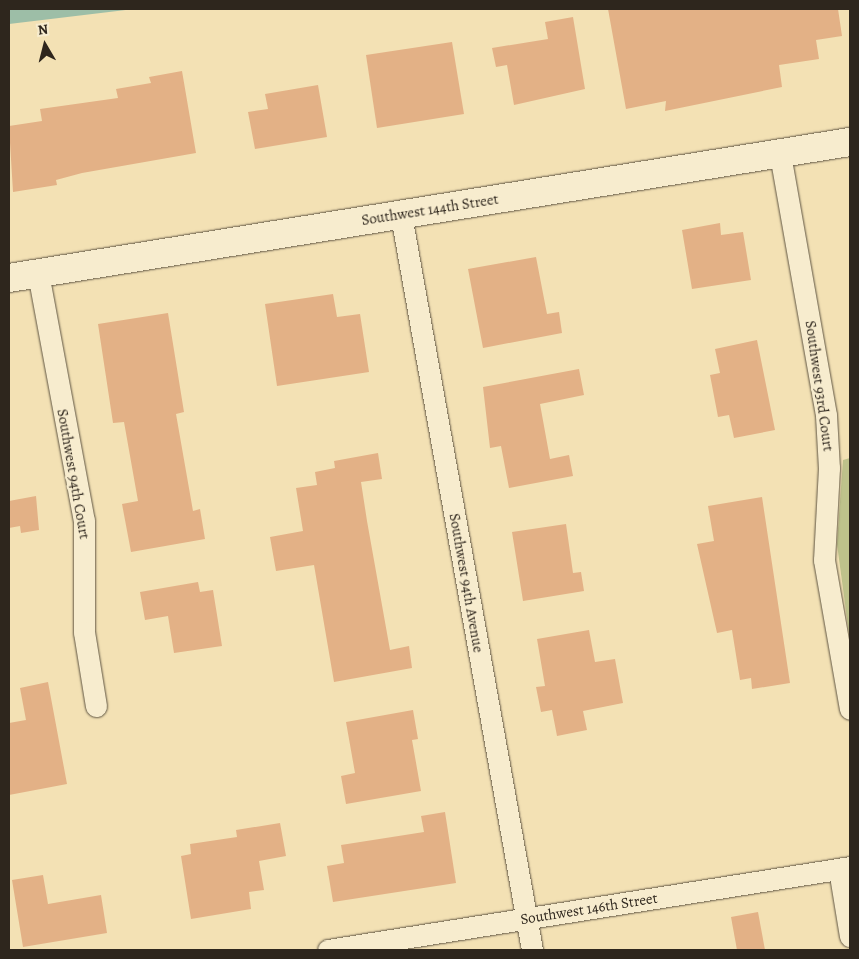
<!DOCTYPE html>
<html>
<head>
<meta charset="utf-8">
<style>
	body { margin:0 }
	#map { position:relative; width:859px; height:959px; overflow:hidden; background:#f3e1b4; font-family:Alegreya,serif }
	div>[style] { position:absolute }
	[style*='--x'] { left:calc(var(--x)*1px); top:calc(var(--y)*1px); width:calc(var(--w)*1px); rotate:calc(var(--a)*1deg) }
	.green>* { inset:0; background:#bec28b }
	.water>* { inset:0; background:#9dbea7 }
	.building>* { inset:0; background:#e3b186 }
	.roads { filter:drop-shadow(0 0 1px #5f5543) drop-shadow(0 0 1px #5f5543) }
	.street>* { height:21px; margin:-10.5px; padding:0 10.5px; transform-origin:10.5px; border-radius:10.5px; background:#f7ecce }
	.secondary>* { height:28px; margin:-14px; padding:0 14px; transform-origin:14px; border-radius:14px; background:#f7ecce }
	span { translate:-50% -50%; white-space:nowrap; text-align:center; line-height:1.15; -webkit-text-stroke:4.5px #f7ecce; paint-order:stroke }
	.street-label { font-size:15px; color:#2e261d }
	.frame { position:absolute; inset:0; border:10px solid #2e261d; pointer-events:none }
	.north { position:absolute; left:20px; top:20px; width:50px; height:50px; -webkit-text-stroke:4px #f7ecce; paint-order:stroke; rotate:352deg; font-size:14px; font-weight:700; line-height:20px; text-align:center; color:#2e261d }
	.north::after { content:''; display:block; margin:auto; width:18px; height:22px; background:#2e261d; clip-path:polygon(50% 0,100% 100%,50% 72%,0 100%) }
</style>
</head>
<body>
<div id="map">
	<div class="green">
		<i style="clip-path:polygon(850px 458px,850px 641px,837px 544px,843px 460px)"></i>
	</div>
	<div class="water">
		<i style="clip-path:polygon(9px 9px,134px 9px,9px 24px)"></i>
	</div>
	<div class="building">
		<i style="clip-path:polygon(608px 9px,838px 9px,842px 36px,816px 40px,819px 59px,779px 65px,782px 87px,665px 111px,666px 101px,626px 109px)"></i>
		<i style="clip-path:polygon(573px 17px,585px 89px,514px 105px,507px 65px,496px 67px,492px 48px,548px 39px,545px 22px)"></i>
		<i style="clip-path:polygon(452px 42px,464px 114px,377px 128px,366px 55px)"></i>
		<i style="clip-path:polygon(182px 71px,196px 153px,82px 173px,56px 180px,57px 185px,13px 192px,9px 126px,42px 121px,40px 109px,118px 98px,116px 89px,151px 83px,149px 77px)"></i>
		<i style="clip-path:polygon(318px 85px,327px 137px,255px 149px,248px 112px,268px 109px,265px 94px)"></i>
		<i style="clip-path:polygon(720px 223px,721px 235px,743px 232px,751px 280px,692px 289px,682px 230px)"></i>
		<i style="clip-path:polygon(536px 257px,547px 314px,559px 312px,562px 333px,483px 348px,468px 269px)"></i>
		<i style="clip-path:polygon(333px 294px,337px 317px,360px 314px,369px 372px,277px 386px,265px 304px)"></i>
		<i style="clip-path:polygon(168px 313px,184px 412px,176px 414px,193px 511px,200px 509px,205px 539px,131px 552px,122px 504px,138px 501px,124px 422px,113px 423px,98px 324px)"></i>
		<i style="clip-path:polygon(757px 340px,775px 430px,734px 438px,729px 415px,718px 417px,710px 375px,720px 373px,715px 349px)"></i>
		<i style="clip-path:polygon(579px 369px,584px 395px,540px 404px,550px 459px,569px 455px,573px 476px,509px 488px,501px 446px,490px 448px,483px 387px)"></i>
		<i style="clip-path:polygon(378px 453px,382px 479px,361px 482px,367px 521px,390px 650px,409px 646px,412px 668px,334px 682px,314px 565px,276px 571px,270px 537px,303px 531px,296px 488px,317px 485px,315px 472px,335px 468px,334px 461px)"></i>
		<i style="clip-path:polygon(36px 496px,39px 530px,21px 533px,20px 526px,9px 528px,9px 501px)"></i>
		<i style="clip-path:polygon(762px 497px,790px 683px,752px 689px,751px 678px,740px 680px,732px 630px,717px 633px,697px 544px,714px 541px,708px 506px)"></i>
		<i style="clip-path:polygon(566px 524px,573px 573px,581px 572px,584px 591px,523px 601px,512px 532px)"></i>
		<i style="clip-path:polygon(198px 582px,200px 592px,213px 590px,222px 646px,174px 653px,168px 616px,145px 620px,140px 592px)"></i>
		<i style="clip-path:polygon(589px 630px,595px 662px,615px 659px,623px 703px,583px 711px,587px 730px,557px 736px,552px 710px,541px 712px,536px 687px,545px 686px,537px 639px)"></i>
		<i style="clip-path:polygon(48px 682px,67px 784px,9px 795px,9px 723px,26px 720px,20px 688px)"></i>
		<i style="clip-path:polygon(413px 710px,418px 739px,412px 740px,421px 791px,346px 804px,341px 776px,355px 773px,346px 722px)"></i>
		<i style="clip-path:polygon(445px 812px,456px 883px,333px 902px,327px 866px,344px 863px,341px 845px,424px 832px,421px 816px)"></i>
		<i style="clip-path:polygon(280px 823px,286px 856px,259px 861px,264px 890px,249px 892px,251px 909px,191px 919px,181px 856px,191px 854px,190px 844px,237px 837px,236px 830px)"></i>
		<i style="clip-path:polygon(43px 875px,48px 904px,101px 895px,107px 933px,23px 947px,12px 880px)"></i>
		<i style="clip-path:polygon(758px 912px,765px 950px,737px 950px,731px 917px)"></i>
	</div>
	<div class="roads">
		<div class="street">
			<i style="--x:780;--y:154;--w:265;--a:80"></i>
			<i style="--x:826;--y:415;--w:53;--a:86.8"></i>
			<i style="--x:829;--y:468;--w:92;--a:93.1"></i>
			<i style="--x:824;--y:560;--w:151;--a:80.1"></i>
			<i style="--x:401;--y:215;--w:747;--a:79.89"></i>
			<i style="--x:38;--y:273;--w:251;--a:79.5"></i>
			<i style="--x:84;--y:520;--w:112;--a:90"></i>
			<i style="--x:84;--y:632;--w:75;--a:80.8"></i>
			<i style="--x:839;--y:869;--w:68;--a:80.7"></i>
			<i style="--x:328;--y:950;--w:529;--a:-9.03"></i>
		</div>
		<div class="secondary">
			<i style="--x:9;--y:278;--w:852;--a:-9.19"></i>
		</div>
	</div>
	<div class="street-label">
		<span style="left:430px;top:210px;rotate:-9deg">Southwest 144th Street</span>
		<span style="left:819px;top:386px;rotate:82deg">Southwest 93rd Court</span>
		<span style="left:73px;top:474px;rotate:80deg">Southwest 94th Court</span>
		<span style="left:466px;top:583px;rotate:80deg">Southwest 94th Avenue</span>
		<span style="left:589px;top:909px;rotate:-9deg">Southwest 146th Street</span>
	</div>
	<div class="frame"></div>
	<div class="north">N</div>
</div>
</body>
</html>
